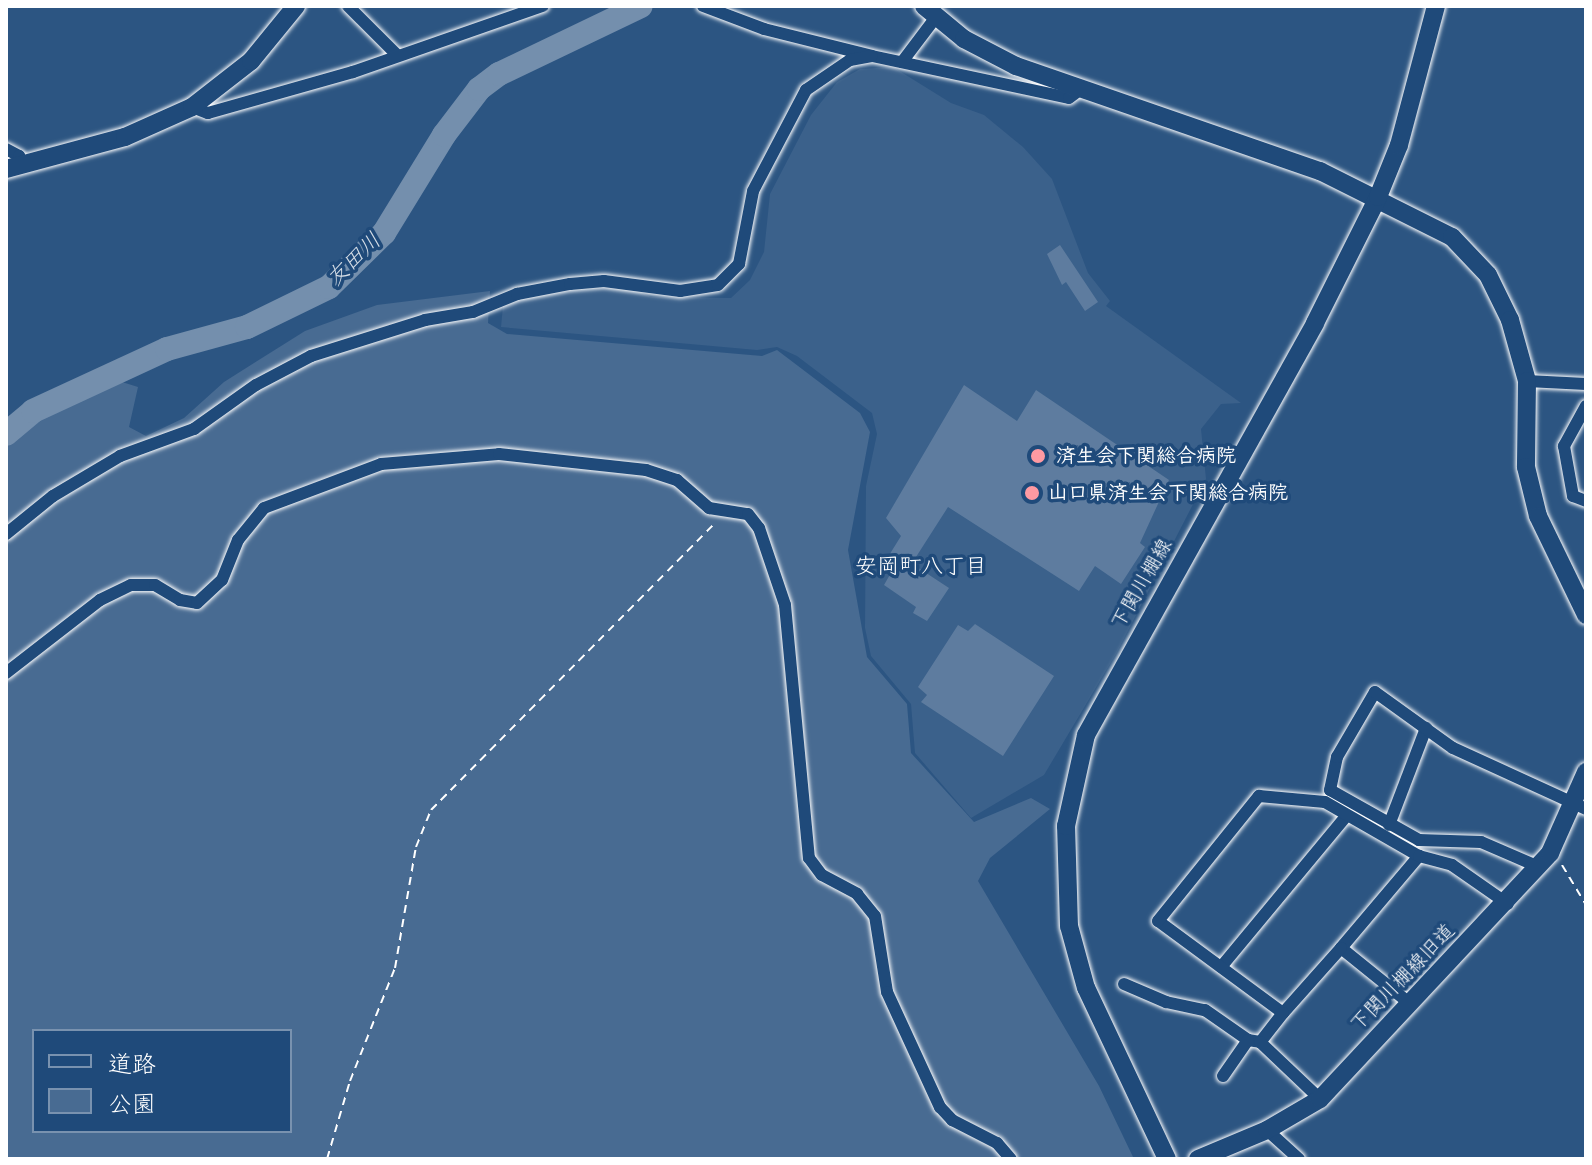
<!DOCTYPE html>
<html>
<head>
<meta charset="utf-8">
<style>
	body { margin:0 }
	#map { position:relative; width:1592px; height:1165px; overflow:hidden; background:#2c5582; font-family:"Balsamiq Sans","Klee One",sans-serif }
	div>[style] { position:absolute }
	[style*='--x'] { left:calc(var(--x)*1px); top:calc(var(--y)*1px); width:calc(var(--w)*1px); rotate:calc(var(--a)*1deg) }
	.built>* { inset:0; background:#3b618b }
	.green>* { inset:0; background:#486b92 }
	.river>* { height:24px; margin:-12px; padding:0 12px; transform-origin:12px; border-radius:12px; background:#748fad }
	.building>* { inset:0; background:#5e7c9f }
	.path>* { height:2px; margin-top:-1px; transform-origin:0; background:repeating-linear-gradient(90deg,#fff 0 8px,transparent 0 14px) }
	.roads { filter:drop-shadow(0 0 2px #fff) drop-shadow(0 0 2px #fff) }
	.street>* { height:12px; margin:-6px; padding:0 6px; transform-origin:6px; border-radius:6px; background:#1f4a7a }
	.secondary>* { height:18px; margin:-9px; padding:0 9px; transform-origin:9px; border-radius:9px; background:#1f4a7a }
	.dots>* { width:22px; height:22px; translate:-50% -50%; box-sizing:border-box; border:4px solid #1f4a7a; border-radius:50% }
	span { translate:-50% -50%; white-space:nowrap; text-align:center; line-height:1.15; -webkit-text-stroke:7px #1f4a7a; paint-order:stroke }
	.poi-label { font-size:20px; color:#fff; font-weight:700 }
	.left { translate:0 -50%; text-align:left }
	.street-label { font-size:20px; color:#fff }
	.water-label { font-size:22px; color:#d5dde6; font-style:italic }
	.neighbourhood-label { font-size:22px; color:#fff }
	.frame { position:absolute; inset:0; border:8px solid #fff; pointer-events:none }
	.legend { position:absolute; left:32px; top:1029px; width:260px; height:104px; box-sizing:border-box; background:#1f4a7a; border:2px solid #7992af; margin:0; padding:10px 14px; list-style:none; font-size:24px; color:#fff }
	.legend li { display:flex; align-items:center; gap:16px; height:40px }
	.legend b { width:40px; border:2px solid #7992af }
</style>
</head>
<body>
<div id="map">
	<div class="built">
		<i style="clip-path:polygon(893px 67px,951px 103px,984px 115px,1023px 147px,1052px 179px,1088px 273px,1110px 301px,1106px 306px,1241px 403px,1221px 404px,1201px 429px,1206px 479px,1117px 652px,1044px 775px,971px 818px,915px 753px,911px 704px,871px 656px,865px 628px,866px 486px,877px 434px,872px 413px,797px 356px,777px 347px,757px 350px,501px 327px,503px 306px,537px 294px,628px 287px,651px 297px,731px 298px,750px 280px,764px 252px,770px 194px,811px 115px,837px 82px,860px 69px)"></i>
	</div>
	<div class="green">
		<i style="clip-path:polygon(evenodd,490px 291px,488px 323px,507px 334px,762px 356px,777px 350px,860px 413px,870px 432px,848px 550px,867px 657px,907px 704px,911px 753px,974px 822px,1031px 798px,1050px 809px,990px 858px,978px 881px,1099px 1086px,1134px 1159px,6px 1159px,6px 445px,50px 414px,122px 382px,138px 387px,129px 427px,146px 436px,184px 418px,224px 382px,305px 331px,377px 305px,490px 291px,34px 1031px,290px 1031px,290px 1131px,34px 1131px,34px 1031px)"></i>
	</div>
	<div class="river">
		<i style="--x:6;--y:434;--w:35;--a:-40"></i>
		<i style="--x:33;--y:411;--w:148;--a:-24.8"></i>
		<i style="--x:167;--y:349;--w:83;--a:-15.4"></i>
		<i style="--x:247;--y:327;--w:91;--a:-26"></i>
		<i style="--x:329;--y:287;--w:77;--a:-44.5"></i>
		<i style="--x:384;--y:233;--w:115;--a:-58.5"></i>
		<i style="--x:444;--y:135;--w:58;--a:-52.7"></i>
		<i style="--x:479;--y:89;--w:25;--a:-37"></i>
		<i style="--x:499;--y:74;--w:157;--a:-25.6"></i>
	</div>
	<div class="building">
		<i style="clip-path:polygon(1060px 245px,1098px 302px,1085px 311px,1066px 282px,1062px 285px,1047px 254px)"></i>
		<i style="clip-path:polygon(964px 385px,1017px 421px,1036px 390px,1169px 480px,1140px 543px,1145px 547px,1121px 584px,1095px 566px,1079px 591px,948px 507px,916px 557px,921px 560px,917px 567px,949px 588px,927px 621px,913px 613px,916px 607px,884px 585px,892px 571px,883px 565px,901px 536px,886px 518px)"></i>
		<i style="clip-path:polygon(975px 624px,1054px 676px,1003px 756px,921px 702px,927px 695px,918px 687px,958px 625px,968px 631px)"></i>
	</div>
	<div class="path">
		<i style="--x:1562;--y:865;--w:47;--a:59"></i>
		<i style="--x:327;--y:1159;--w:81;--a:-73.6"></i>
		<i style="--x:350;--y:1081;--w:122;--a:-68.3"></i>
		<i style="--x:395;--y:968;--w:123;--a:-80.2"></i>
		<i style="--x:416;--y:847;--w:40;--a:-68"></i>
		<i style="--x:431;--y:810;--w:404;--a:-45.3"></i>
	</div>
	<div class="roads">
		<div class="street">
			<i style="--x:348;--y:6;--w:68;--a:45"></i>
			<i style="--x:703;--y:6;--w:65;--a:20.7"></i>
			<i style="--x:764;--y:29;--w:111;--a:14"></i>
			<i style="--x:872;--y:56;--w:201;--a:12"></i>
			<i style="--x:1069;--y:98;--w:15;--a:-37"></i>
			<i style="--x:902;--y:62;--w:56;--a:-52.9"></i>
			<i style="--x:192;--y:107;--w:17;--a:21"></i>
			<i style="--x:208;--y:113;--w:151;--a:-15.8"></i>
			<i style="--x:353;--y:72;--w:201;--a:-19.2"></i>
			<i style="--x:6;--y:149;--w:15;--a:28"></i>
			<i style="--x:19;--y:156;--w:9;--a:84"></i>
			<i style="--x:1527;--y:381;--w:59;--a:2.9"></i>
			<i style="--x:1586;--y:406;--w:46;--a:118.8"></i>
			<i style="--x:1564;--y:446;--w:51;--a:79.8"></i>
			<i style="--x:1573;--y:496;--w:14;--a:21"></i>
			<i style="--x:6;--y:534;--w:60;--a:-39"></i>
			<i style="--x:53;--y:496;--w:78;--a:-30.8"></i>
			<i style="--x:120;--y:456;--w:79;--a:-20"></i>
			<i style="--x:194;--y:429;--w:76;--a:-35.4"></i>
			<i style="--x:256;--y:385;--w:62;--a:-27.8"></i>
			<i style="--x:311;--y:356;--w:120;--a:-17.5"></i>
			<i style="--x:425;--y:320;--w:49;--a:-9.5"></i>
			<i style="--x:473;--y:312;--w:48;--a:-22.2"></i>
			<i style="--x:517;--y:294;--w:54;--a:-10.7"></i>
			<i style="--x:570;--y:284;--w:34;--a:-5"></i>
			<i style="--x:604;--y:281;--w:77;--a:7.5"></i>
			<i style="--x:680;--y:291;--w:38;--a:-9"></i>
			<i style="--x:718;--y:285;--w:30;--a:-45"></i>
			<i style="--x:739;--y:264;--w:74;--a:-79.1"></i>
			<i style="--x:753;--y:191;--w:114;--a:-62.3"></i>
			<i style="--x:806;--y:90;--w:53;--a:-34.3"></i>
			<i style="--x:850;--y:60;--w:22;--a:-10"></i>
			<i style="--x:6;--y:673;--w:119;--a:-37.8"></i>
			<i style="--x:100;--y:600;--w:34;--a:-26"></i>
			<i style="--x:131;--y:585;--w:24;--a:0"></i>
			<i style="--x:155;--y:585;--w:29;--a:31"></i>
			<i style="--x:180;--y:600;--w:17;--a:10"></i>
			<i style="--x:197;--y:603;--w:34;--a:-43"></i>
			<i style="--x:222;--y:580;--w:43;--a:-68.2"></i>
			<i style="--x:238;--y:540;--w:41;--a:-50.9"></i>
			<i style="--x:264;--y:508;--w:125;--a:-20.6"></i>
			<i style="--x:381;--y:464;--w:118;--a:-4.8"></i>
			<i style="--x:499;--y:454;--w:148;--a:6.2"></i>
			<i style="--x:646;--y:470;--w:33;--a:18"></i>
			<i style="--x:677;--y:480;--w:43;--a:41.2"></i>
			<i style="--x:709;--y:508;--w:39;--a:9"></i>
			<i style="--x:748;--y:514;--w:18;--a:52"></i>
			<i style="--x:759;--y:528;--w:81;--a:71.3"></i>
			<i style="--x:785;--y:605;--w:254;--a:84.6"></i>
			<i style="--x:809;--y:858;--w:21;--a:53"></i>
			<i style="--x:822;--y:875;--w:40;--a:28"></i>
			<i style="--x:857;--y:894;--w:28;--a:51"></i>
			<i style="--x:875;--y:916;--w:77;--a:81"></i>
			<i style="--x:887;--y:992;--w:127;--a:65.3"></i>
			<i style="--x:940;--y:1107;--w:18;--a:47"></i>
			<i style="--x:952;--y:1120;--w:51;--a:27.1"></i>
			<i style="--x:997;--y:1143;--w:21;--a:49"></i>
			<i style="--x:1389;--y:825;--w:104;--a:-69.1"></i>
			<i style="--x:1539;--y:867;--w:63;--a:-156.7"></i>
			<i style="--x:1481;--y:842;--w:62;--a:-178.2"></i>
			<i style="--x:1419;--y:840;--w:102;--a:-150.7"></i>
			<i style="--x:1330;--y:790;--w:34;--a:-78"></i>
			<i style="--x:1337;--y:757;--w:75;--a:-59.7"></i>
			<i style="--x:1375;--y:692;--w:96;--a:35.7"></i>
			<i style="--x:1453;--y:748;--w:146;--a:24.6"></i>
			<i style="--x:1341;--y:948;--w:121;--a:-49.7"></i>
			<i style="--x:1221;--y:967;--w:197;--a:-50.3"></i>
			<i style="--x:1124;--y:984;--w:46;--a:23.2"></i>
			<i style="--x:1166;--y:1002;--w:40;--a:12"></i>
			<i style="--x:1205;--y:1010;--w:52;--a:34.9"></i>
			<i style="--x:1248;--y:1040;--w:12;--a:9"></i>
			<i style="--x:1408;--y:1002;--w:86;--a:-141.1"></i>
			<i style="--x:1341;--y:948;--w:87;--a:131.7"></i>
			<i style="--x:1283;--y:1013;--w:155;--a:-143.6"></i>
			<i style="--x:1158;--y:921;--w:161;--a:-51.1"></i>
			<i style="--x:1259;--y:796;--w:66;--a:5.2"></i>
			<i style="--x:1325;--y:802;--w:108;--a:29.9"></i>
			<i style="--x:1419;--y:856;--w:34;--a:15"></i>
			<i style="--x:1452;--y:865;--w:68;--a:34.9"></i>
			<i style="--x:1283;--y:1013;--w:37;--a:128"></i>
			<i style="--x:1260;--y:1042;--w:83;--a:43.5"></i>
			<i style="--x:1223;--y:1076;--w:44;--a:-55.2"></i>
			<i style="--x:1267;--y:1130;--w:43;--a:42.2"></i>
		</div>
		<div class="secondary">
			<i style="--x:924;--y:6;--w:52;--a:39.5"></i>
			<i style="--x:964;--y:39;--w:59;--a:27.4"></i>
			<i style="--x:1016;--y:66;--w:322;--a:19.1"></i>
			<i style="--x:1320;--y:171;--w:148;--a:26.6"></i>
			<i style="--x:1452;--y:237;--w:52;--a:46.5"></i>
			<i style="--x:1488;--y:275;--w:50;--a:63.9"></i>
			<i style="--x:1510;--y:320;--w:63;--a:74.4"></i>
			<i style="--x:1527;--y:381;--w:86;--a:90.7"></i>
			<i style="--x:1526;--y:467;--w:50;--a:76.2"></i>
			<i style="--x:1538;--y:516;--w:110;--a:64.1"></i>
			<i style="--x:6;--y:169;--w:123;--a:-15.1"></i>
			<i style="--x:125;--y:137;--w:73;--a:-24.1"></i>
			<i style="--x:192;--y:107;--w:75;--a:-37.9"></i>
			<i style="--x:251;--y:61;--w:71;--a:-50.7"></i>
			<i style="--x:1167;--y:1159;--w:189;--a:-115.3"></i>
			<i style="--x:1086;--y:988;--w:64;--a:-105.3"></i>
			<i style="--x:1069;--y:926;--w:100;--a:-91.7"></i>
			<i style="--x:1066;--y:826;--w:93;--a:-77.6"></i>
			<i style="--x:1086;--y:735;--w:471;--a:-60.9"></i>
			<i style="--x:1315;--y:323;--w:141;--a:-63.4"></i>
			<i style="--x:1378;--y:197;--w:56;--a:-68"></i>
			<i style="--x:1399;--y:145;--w:144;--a:-75.1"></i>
			<i style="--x:1198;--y:1159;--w:75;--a:-22.8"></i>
			<i style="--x:1267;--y:1130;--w:61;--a:-30.3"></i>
			<i style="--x:1320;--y:1099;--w:337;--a:-46.9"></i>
			<i style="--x:1550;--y:853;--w:89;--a:-66"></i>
		</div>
	</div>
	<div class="dots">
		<i style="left:1038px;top:456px;background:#ff9aa2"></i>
		<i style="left:1032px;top:493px;background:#ff9aa2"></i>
	</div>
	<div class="poi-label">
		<span class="left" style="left:1056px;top:456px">済生会下関総合病院</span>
		<span class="left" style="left:1048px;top:493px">山口県済生会下関総合病院</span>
	</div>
	<div class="street-label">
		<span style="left:1142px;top:584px;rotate:-60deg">下関川棚線</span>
		<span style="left:1403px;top:978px;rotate:-46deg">下関川棚線旧道</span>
	</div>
	<div class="water-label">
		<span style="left:354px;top:260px;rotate:-44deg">友田川</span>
	</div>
	<div class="neighbourhood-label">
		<span style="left:921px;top:567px">安岡町八丁目</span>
	</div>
	<div class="frame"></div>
	<ul class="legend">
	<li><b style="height:10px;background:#1f4a7a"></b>道路</li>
	<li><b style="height:22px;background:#486b92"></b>公園</li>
	</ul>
</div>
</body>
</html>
